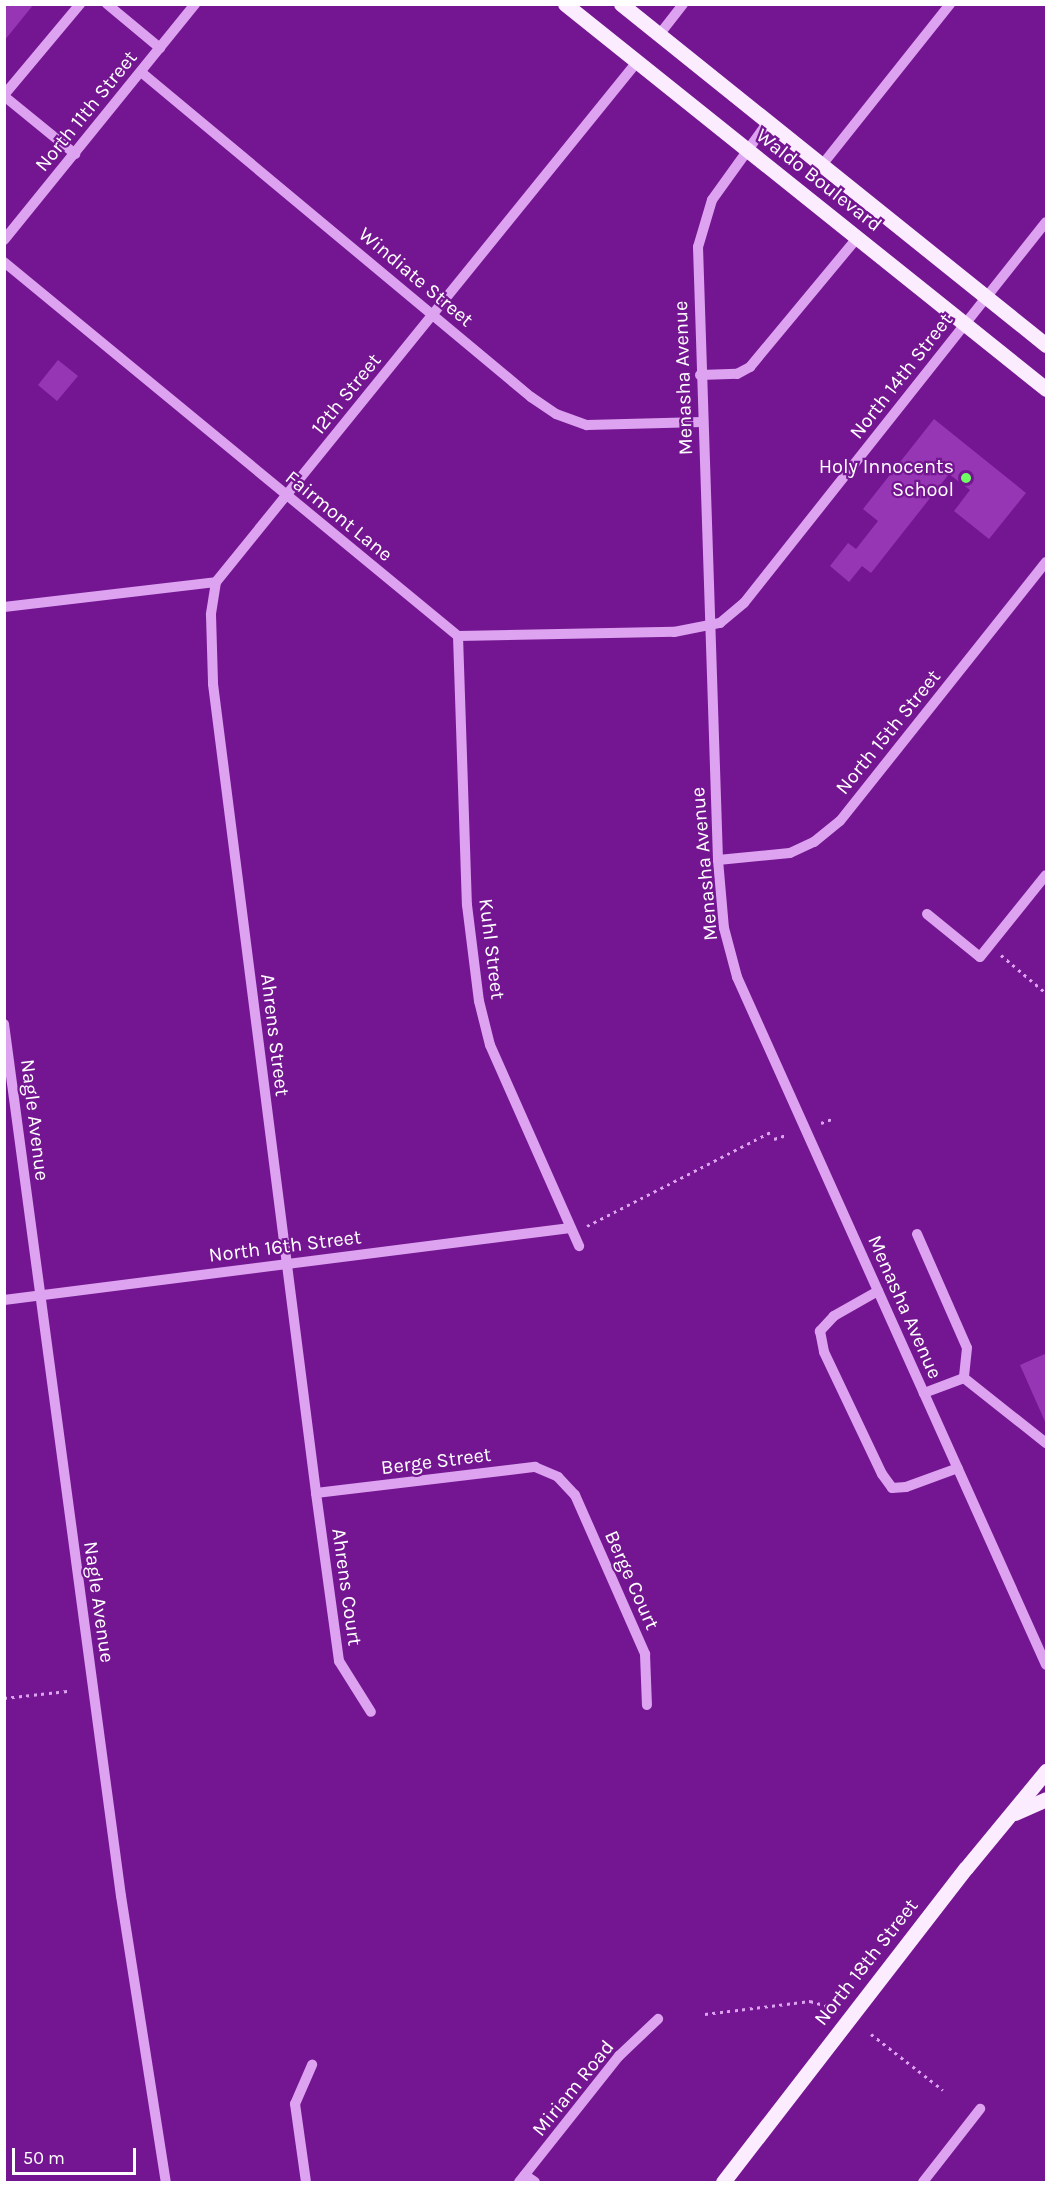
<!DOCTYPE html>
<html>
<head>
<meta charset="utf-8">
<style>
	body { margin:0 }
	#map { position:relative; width:1051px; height:2187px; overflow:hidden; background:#741691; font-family:Karla,sans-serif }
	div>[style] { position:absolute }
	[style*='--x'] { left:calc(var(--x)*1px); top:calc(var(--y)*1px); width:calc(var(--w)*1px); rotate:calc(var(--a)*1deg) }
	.building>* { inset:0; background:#9736b5 }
	.path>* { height:3px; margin-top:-1.5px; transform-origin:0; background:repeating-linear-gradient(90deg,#dda3f0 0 3px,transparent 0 7.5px) }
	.minor>* { height:10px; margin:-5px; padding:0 5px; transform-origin:5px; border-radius:5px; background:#dda3f0 }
	.major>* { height:15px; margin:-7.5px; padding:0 7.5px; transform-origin:7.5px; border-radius:7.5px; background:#fcecff }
	.dots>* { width:16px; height:16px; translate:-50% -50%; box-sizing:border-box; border:3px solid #741691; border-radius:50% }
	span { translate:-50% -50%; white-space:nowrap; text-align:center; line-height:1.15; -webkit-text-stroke:4.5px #741691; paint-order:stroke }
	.street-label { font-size:20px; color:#fff }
	.poi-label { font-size:20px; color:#fff }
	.right { translate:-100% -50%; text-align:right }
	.frame { position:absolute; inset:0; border:6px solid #fff; pointer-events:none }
	.scale { position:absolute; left:12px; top:2148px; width:124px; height:27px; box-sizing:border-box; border:3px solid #fff; border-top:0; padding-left:8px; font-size:18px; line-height:21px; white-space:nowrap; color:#fff; -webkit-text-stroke:4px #741691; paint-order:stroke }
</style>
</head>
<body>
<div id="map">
	<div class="building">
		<i style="clip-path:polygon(4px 4px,34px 4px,4px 41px)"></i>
		<i style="clip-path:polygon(58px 360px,78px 376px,57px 401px,38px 385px)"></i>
		<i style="clip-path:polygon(934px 419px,1026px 493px,989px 539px,954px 511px,970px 490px,949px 474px,871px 573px,862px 566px,849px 582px,830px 566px,848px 543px,856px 549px,878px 521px,863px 509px)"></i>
		<i style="clip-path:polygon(1047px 1353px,1047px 1426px,1020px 1365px)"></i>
	</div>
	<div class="path">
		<i style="--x:1001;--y:955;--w:59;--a:40.2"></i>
		<i style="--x:821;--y:1123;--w:12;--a:-20"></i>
		<i style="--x:774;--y:1139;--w:13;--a:-18"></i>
		<i style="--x:587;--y:1226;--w:207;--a:-27.1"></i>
		<i style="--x:4;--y:1698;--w:64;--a:-6.2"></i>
		<i style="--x:705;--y:2014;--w:106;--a:-7.1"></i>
		<i style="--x:810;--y:2001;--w:18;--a:16"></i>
		<i style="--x:871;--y:2034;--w:91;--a:37.9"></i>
	</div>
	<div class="minor">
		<i style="--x:107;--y:4;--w:69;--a:39.7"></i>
		<i style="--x:659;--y:35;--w:39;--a:-52"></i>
		<i style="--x:141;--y:72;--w:508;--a:39.81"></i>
		<i style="--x:531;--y:397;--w:30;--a:34"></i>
		<i style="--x:556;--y:414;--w:33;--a:20"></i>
		<i style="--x:587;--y:425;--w:115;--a:-1.5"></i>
		<i style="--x:4;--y:95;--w:119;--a:-50.1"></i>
		<i style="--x:4;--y:96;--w:92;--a:39.2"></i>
		<i style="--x:768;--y:122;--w:96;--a:125.7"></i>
		<i style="--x:712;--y:200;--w:49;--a:106.6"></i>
		<i style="--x:698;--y:247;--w:613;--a:88.13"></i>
		<i style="--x:718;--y:860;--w:68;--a:85"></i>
		<i style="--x:724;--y:928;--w:51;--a:75.1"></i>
		<i style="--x:737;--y:977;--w:754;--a:65.81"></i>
		<i style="--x:822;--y:165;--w:206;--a:-51.5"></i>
		<i style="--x:4;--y:240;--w:304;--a:-51"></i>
		<i style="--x:4;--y:262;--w:588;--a:39.48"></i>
		<i style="--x:458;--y:636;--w:216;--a:-1.1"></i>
		<i style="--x:674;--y:632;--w:47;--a:-11.1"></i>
		<i style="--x:720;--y:623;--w:31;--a:-40"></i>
		<i style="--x:744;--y:603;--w:486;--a:-51.6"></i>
		<i style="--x:700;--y:375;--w:37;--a:-2"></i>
		<i style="--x:737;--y:374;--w:15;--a:-28"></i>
		<i style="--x:750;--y:367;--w:168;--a:-50.3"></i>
		<i style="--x:216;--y:582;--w:33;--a:99"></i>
		<i style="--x:211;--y:615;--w:69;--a:88.3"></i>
		<i style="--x:213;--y:684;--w:816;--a:82.74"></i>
		<i style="--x:316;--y:1493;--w:170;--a:82.2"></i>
		<i style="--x:339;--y:1661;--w:60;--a:57.9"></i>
		<i style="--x:4;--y:607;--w:213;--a:-6.7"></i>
		<i style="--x:216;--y:582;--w:669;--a:-51.01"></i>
		<i style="--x:458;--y:636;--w:269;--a:88.1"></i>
		<i style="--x:467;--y:905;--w:97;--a:82.9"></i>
		<i style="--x:479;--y:1001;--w:45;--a:76"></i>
		<i style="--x:490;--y:1045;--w:220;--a:66.1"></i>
		<i style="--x:718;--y:860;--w:72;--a:-5.6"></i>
		<i style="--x:790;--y:853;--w:26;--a:-25"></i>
		<i style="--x:814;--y:842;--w:33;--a:-39"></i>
		<i style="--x:840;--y:821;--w:331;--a:-51.5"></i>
		<i style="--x:927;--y:914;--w:68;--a:39.1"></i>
		<i style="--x:980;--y:957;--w:105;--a:-51.2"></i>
		<i style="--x:4;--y:1024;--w:880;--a:82.36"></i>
		<i style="--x:121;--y:1896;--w:290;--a:81.1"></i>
		<i style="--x:917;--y:1234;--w:124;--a:66.3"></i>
		<i style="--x:967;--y:1348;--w:30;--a:96"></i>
		<i style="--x:964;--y:1378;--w:43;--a:159.4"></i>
		<i style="--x:878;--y:1291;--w:51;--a:150.4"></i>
		<i style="--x:834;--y:1316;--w:21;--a:133"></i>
		<i style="--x:820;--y:1331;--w:21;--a:79"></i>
		<i style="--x:824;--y:1352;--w:135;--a:64.6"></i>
		<i style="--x:882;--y:1474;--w:17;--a:54"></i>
		<i style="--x:892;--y:1488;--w:14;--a:-4"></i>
		<i style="--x:906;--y:1487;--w:55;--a:-20.1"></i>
		<i style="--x:4;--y:1300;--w:571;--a:-7.25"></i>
		<i style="--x:964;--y:1378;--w:105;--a:38.4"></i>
		<i style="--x:316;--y:1493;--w:221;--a:-6.8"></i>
		<i style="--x:535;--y:1467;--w:25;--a:23"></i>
		<i style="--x:558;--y:1477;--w:25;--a:47"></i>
		<i style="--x:575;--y:1495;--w:174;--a:66.2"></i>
		<i style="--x:645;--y:1654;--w:51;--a:87.8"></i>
		<i style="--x:525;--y:2175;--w:12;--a:35"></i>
		<i style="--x:306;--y:2182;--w:79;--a:-98"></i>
		<i style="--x:295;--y:2104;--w:43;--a:-66.4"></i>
		<i style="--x:519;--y:2182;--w:161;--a:-51.6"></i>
		<i style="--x:619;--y:2056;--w:54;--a:-43.5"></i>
		<i style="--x:923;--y:2182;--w:93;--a:-52"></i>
	</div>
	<div class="major">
		<i style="--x:565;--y:4;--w:616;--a:38.67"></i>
		<i style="--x:621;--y:4;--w:545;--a:38.74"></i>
		<i style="--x:1015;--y:1813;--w:34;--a:-24"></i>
		<i style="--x:723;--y:2182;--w:397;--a:-52.3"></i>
		<i style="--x:966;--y:1868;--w:126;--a:-50.5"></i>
	</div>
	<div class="dots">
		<i style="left:966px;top:478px;background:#6fff62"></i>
	</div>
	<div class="street-label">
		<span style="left:86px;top:111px;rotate:-51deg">North 11th Street</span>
		<span style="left:819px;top:180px;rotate:38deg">Waldo Boulevard</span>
		<span style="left:416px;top:277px;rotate:40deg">Windiate Street</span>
		<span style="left:901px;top:376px;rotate:-52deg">North 14th Street</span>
		<span style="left:683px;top:378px;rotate:-92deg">Menasha Avenue</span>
		<span style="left:346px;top:394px;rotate:-51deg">12th Street</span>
		<span style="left:339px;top:516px;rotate:39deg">Fairmont Lane</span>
		<span style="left:888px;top:732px;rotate:-51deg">North 15th Street</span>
		<span style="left:704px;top:864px;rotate:-95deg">Menasha Avenue</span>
		<span style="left:492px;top:949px;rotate:83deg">Kuhl Street</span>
		<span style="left:275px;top:1035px;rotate:83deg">Ahrens Street</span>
		<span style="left:35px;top:1120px;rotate:83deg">Nagle Avenue</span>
		<span style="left:285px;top:1246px;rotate:-7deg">North 16th Street</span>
		<span style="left:905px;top:1307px;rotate:66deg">Menasha Avenue</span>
		<span style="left:436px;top:1461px;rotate:-7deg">Berge Street</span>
		<span style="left:632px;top:1580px;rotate:66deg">Berge Court</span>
		<span style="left:347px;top:1587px;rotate:82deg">Ahrens Court</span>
		<span style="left:99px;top:1602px;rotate:82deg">Nagle Avenue</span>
		<span style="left:866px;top:1962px;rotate:-52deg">North 18th Street</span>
		<span style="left:573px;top:2088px;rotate:-51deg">Miriam Road</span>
	</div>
	<div class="poi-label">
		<span class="right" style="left:954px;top:478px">Holy Innocents<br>School</span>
	</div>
	<div class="frame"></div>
	<div class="scale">50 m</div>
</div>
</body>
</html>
